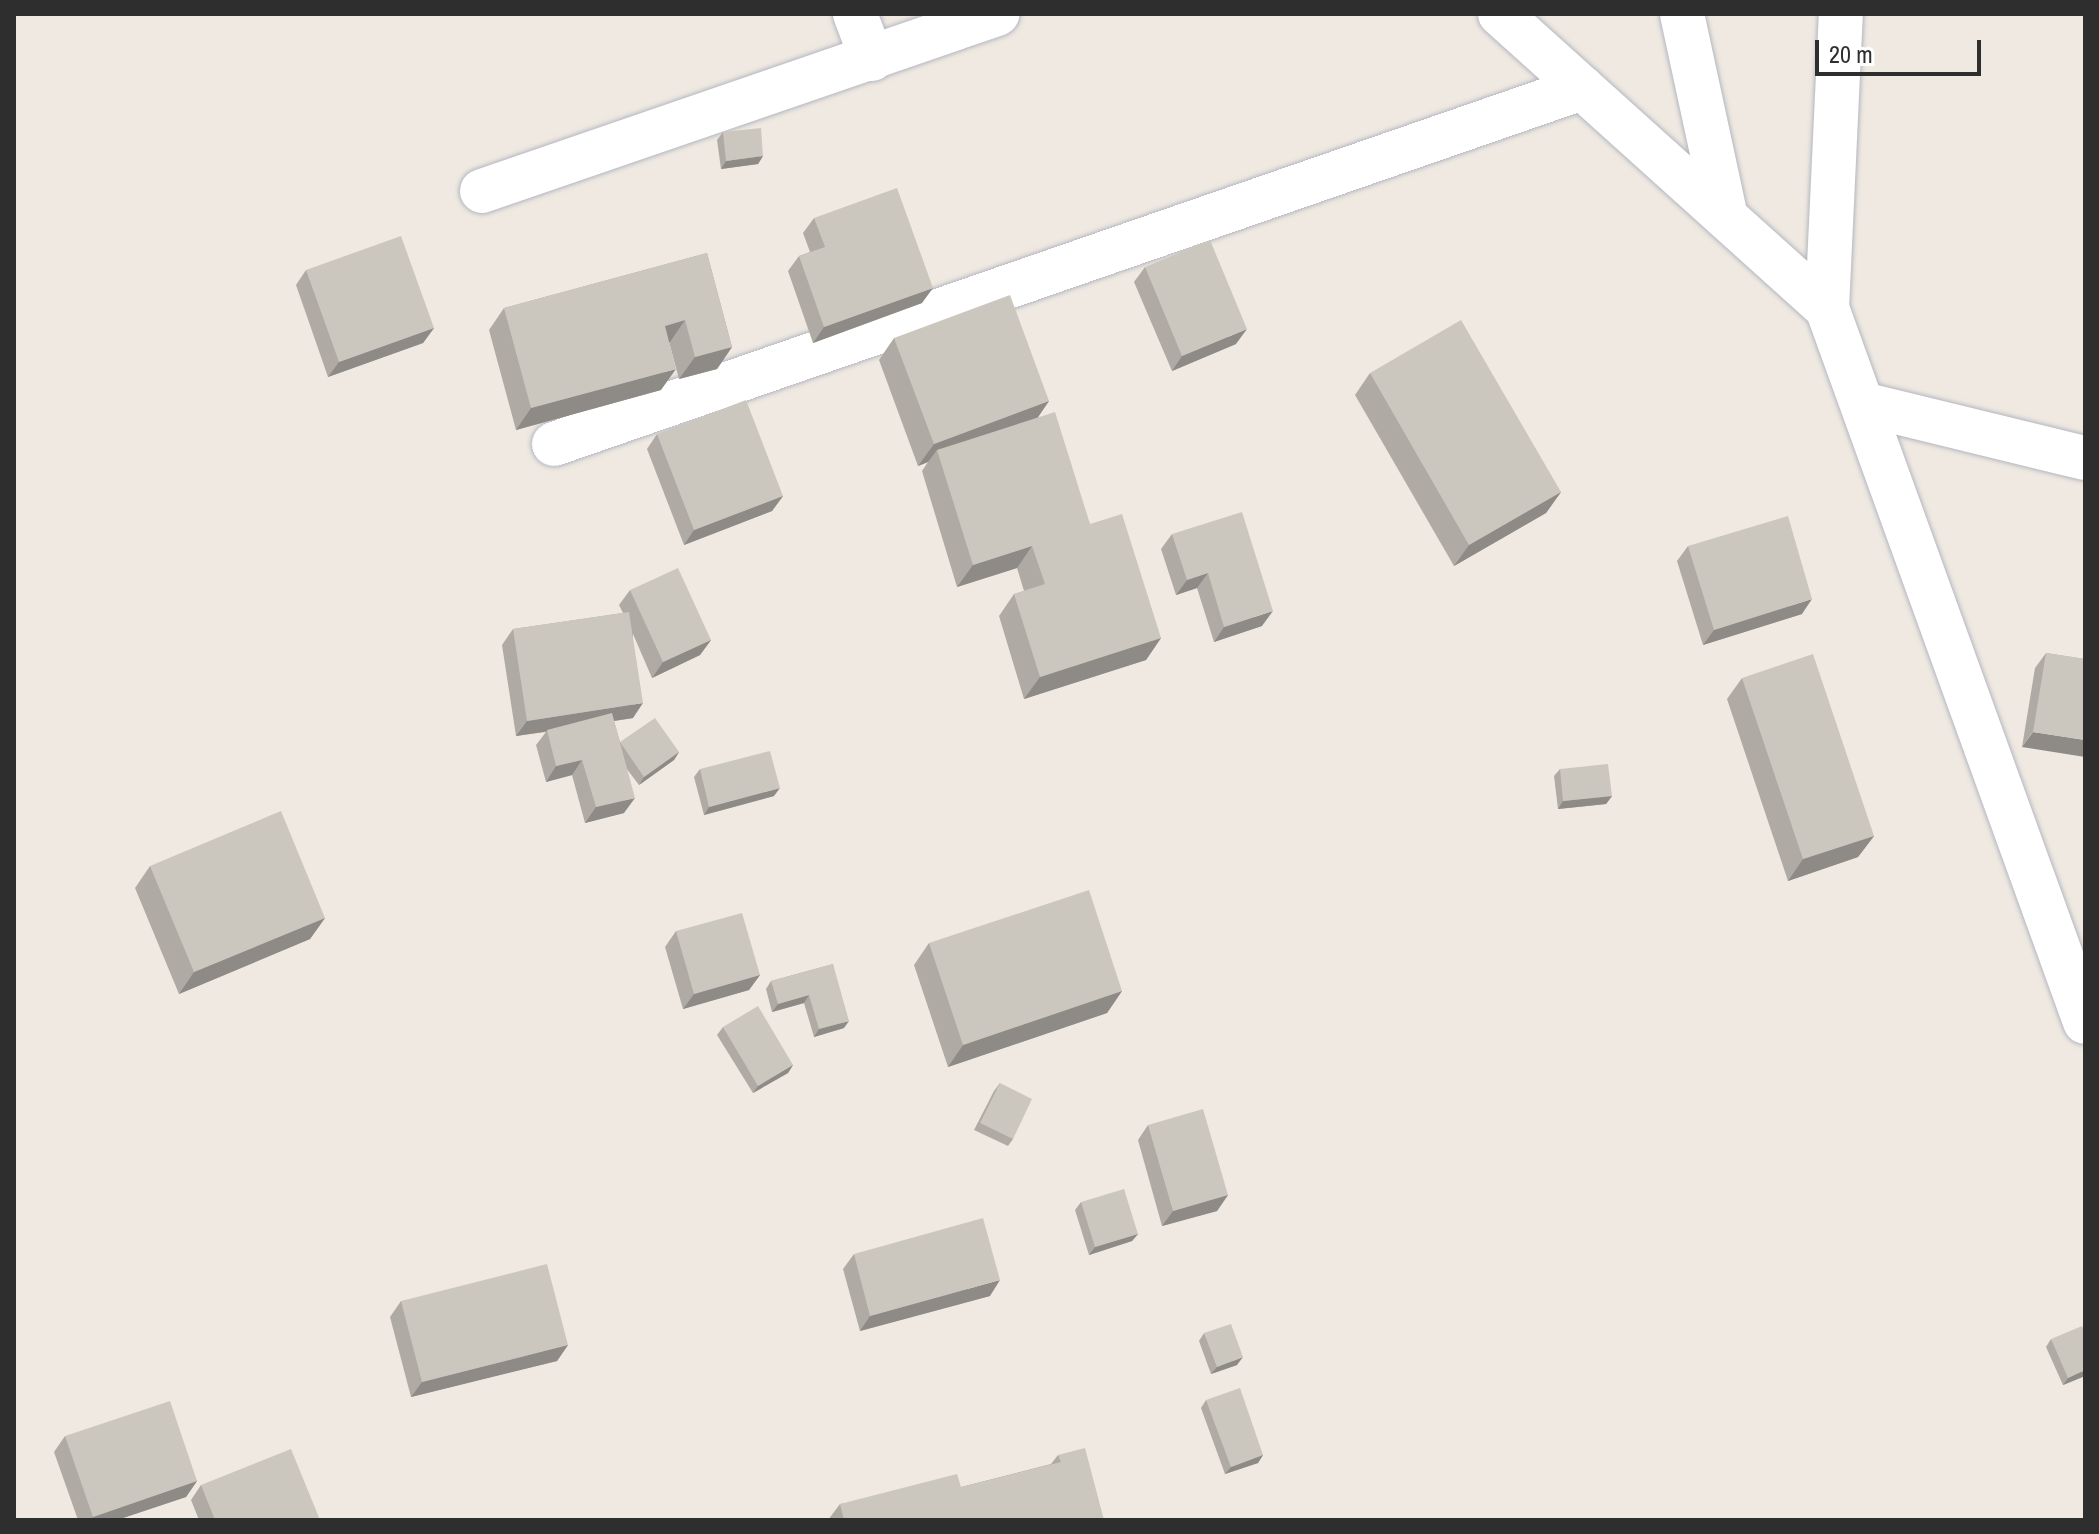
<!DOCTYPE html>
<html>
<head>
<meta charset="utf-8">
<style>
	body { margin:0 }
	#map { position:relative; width:2099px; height:1534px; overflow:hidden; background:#efe9e1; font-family:"Archivo Narrow",sans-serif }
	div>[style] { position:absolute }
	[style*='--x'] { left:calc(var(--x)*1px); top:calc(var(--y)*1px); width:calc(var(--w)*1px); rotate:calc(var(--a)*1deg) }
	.roads { filter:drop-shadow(0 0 2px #b4b7c1) drop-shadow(0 0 2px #b4b7c1) }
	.minor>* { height:44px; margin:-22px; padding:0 22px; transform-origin:22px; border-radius:22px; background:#fff }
	.wall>* { inset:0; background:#afaba4 }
	.shaded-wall>* { inset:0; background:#8e8b86 }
	.building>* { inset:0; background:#cbc7bf }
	span { translate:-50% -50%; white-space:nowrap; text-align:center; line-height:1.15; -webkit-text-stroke:6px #fff; paint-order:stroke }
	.frame { position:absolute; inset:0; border:16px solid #2e2e2e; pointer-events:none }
	.scale { position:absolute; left:1815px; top:40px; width:166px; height:36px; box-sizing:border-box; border:4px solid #2e2e2e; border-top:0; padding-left:10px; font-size:24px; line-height:28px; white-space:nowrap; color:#2e2e2e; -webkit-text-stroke:6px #fff; paint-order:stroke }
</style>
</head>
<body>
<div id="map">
	<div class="roads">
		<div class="minor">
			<i style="--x:855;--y:14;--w:48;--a:69.3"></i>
			<i style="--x:1500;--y:14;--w:440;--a:42"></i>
			<i style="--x:1827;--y:308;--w:759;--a:70.13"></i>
			<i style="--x:1682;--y:14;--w:208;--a:77.8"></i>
			<i style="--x:482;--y:191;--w:545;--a:-18.97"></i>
			<i style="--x:1827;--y:308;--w:294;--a:-87.3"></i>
			<i style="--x:1863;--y:404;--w:228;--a:13.7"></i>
			<i style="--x:554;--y:444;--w:1088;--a:-19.1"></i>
		</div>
	</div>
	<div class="wall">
		<i style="clip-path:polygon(723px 132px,763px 156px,758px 164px,721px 169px,717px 140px)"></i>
		<i style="clip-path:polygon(814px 218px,922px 303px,813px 343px,788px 271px,799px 256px,810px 252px,803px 233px)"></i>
		<i style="clip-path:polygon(707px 253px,732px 347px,717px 369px,679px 379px,669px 342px,661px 390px,516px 430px,489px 330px,504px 308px)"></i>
		<i style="clip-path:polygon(1145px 267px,1236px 344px,1172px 371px,1134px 282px)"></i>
		<i style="clip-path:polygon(306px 270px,434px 328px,423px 343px,328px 377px,296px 285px)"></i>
		<i style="clip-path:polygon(894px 338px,1049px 401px,1038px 417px,1090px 524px,1161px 638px,1146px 660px,1024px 699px,999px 616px,1014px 594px,1024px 591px,1017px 568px,957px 587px,922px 471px,928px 462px,918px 466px,879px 360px)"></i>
		<i style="clip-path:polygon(1370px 373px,1561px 492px,1546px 513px,1454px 566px,1355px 395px)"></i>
		<i style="clip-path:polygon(657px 434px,783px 496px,772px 511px,684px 545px,647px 449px)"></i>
		<i style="clip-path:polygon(1172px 534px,1262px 626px,1214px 642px,1197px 588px,1176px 595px,1161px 549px)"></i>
		<i style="clip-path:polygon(1688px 546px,1802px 614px,1703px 645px,1677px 561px)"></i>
		<i style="clip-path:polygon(630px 590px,711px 640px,700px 655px,652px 678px,633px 634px,633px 718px,614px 721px,620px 742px,679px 752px,674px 760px,639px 785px,626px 768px,624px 813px,585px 823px,572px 775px,546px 782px,536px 745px,546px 732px,516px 736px,502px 645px,513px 629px,623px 613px,619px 605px)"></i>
		<i style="clip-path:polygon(2046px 653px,2085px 659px,2022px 747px,2035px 668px)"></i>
		<i style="clip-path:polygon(1742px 678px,1874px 836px,1858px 857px,1788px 881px,1727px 699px)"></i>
		<i style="clip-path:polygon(700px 769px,774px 796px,704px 815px,694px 777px)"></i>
		<i style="clip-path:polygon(1560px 769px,1612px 796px,1606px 804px,1558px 809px,1554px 776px)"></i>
		<i style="clip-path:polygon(150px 866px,325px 918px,310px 939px,179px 994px,135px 888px)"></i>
		<i style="clip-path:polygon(676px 931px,760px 975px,749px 990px,683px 1009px,665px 947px)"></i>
		<i style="clip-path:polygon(929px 943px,1122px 991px,1107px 1013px,948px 1067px,914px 965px)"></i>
		<i style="clip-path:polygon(833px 964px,844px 1028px,814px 1037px,804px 1003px,772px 1012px,766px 989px,771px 981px)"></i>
		<i style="clip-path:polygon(723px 1027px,793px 1065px,788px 1073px,753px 1093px,717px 1035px)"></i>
		<i style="clip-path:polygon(1000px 1083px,1013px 1139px,1008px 1146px,974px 1130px,994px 1091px)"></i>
		<i style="clip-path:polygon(1148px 1125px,1228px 1195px,1217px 1211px,1162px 1226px,1138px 1140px)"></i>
		<i style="clip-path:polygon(1081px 1202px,1138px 1234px,1132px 1241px,1089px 1255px,1075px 1210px)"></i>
		<i style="clip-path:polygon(854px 1254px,990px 1296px,860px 1331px,843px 1269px)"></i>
		<i style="clip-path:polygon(401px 1301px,568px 1345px,557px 1361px,411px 1397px,390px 1317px)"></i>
		<i style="clip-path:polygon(1204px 1333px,1237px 1365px,1211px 1374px,1199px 1341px)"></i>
		<i style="clip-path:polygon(2051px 1339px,2085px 1376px,2063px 1385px,2046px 1347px)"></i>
		<i style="clip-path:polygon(1206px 1400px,1263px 1455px,1258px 1463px,1225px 1474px,1201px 1408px)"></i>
		<i style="clip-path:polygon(65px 1436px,197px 1481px,186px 1497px,117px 1520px,78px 1520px,54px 1452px)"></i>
		<i style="clip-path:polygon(1058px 1455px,1104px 1520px,828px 1520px,840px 1504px,961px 1487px,1051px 1464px)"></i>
		<i style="clip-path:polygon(201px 1485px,320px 1520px,199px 1520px,191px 1500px)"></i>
	</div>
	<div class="shaded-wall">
		<i style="clip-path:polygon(763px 156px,758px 164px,721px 169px,726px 161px)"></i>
		<i style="clip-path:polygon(933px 288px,922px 303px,813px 343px,824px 327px)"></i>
		<i style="clip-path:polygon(685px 320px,670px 342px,649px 348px,665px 326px)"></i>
		<i style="clip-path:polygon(434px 328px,423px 343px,328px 377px,339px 362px)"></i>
		<i style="clip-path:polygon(1247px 329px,1236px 344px,1172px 371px,1182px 356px)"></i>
		<i style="clip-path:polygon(732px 347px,717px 369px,679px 379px,695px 357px)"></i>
		<i style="clip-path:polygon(676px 369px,661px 390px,516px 430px,531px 408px)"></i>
		<i style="clip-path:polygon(1049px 401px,1034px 423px,937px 450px,928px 462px,918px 466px,934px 444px)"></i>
		<i style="clip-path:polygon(1561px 492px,1546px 513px,1454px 566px,1469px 545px)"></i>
		<i style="clip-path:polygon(783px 496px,772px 511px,684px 545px,694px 530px)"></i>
		<i style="clip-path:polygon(1032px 546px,1017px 568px,957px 587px,973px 565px)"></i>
		<i style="clip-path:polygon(1208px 573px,1197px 588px,1176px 595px,1187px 580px)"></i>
		<i style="clip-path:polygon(1812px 599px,1802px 614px,1703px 645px,1714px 630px)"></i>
		<i style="clip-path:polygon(1273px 611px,1262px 626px,1214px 642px,1224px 627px)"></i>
		<i style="clip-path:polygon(1161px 638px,1146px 660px,1024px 699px,1040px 677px)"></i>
		<i style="clip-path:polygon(711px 640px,700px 655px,652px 678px,663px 662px)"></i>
		<i style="clip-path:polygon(643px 703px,633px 718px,516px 736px,527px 721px)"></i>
		<i style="clip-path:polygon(2033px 732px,2085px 740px,2085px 757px,2022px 747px)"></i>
		<i style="clip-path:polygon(679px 752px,674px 760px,639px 785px,644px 777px)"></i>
		<i style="clip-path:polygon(582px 760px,572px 775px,546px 782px,556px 766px)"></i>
		<i style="clip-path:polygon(780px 788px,774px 796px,704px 815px,709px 807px)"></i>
		<i style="clip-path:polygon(1612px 796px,1606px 804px,1558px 809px,1563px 801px)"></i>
		<i style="clip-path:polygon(635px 798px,624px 813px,585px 823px,596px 807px)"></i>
		<i style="clip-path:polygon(1874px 836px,1858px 857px,1788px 881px,1803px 859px)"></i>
		<i style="clip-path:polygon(325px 918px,310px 939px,179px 994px,194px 972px)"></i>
		<i style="clip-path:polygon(760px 975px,749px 990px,683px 1009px,694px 994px)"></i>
		<i style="clip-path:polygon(1122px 991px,1107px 1013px,948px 1067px,963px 1045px)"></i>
		<i style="clip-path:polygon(809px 995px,804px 1003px,772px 1012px,778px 1004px)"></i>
		<i style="clip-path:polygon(849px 1021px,844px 1028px,814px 1037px,819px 1029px)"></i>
		<i style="clip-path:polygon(793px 1065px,788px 1073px,753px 1093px,758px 1086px)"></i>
		<i style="clip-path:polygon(1228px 1195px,1217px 1211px,1162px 1226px,1173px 1211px)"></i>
		<i style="clip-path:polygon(1138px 1234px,1132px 1241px,1089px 1255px,1095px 1247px)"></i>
		<i style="clip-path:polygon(1000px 1280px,990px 1296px,860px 1331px,870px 1316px)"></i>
		<i style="clip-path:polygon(568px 1345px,557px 1361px,411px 1397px,422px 1382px)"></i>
		<i style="clip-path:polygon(1243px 1357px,1237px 1365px,1211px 1374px,1217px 1367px)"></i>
		<i style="clip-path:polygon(2085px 1370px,2085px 1376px,2063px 1385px,2068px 1378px)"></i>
		<i style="clip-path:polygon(1263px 1455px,1258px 1463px,1225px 1474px,1231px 1467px)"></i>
		<i style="clip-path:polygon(197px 1481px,186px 1497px,117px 1520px,90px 1520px,93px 1517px)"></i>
	</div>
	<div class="building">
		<i style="clip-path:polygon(761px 128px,763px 156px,726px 161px,723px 132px)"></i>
		<i style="clip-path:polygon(897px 188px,933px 288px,824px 327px,799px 256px,825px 247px,814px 218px)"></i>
		<i style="clip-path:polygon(401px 236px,434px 328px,339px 362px,306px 270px)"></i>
		<i style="clip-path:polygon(1210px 240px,1247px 329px,1182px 356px,1145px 267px)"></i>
		<i style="clip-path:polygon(707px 253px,732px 347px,695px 357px,685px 320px,665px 326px,676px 369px,531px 408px,504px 308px)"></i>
		<i style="clip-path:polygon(1010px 295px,1049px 401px,934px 444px,894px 338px)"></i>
		<i style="clip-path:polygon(1461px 320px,1561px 492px,1469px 545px,1370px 373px)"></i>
		<i style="clip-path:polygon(746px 400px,783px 496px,694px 530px,657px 434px)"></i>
		<i style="clip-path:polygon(1055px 412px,1090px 524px,1122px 514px,1161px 638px,1040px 677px,1014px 594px,1045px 584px,1032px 546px,973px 565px,937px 450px)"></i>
		<i style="clip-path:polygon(1242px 512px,1273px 611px,1224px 627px,1208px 573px,1187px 580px,1172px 534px)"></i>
		<i style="clip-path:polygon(1788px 516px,1812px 599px,1714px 630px,1688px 546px)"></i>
		<i style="clip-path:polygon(678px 568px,711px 640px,663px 662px,630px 590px)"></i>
		<i style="clip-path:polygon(629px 612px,643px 703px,527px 721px,513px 629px)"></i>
		<i style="clip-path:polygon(2046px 653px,2085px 659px,2085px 740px,2033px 732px)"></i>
		<i style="clip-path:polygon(1813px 654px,1874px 836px,1803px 859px,1742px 678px)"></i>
		<i style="clip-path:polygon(612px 713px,635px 798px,596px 807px,582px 760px,556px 766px,547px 730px)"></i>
		<i style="clip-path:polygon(655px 718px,679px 752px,644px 777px,620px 742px)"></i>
		<i style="clip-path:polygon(770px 751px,780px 788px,709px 807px,700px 769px)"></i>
		<i style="clip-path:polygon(1608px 764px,1612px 796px,1563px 801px,1560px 769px)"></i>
		<i style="clip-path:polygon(281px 811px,325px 918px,194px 972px,150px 866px)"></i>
		<i style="clip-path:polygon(1089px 890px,1122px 991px,963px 1045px,929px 943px)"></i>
		<i style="clip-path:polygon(742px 913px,760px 975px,694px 994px,676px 931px)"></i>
		<i style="clip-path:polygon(833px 964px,849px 1021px,819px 1029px,809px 995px,778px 1004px,771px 981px)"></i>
		<i style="clip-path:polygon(758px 1006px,793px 1065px,758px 1086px,723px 1027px)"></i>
		<i style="clip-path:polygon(1000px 1083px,1032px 1099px,1013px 1139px,980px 1123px)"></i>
		<i style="clip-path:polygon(1203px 1109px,1228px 1195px,1173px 1211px,1148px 1125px)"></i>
		<i style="clip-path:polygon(1124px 1189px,1138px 1234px,1095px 1247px,1081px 1202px)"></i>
		<i style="clip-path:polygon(983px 1218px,1000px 1280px,870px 1316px,854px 1254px)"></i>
		<i style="clip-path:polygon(547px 1264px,568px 1345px,422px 1382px,401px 1301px)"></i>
		<i style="clip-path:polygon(1231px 1324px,1243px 1357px,1217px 1367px,1204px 1333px)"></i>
		<i style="clip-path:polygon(2082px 1326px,2085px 1333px,2085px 1370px,2068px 1378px,2051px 1339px)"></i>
		<i style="clip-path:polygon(1240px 1388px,1263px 1455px,1231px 1467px,1206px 1400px)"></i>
		<i style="clip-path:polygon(170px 1401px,197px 1481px,93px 1517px,65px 1436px)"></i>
		<i style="clip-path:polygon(1085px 1448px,1104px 1520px,844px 1520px,840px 1504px,957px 1474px,961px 1487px,1061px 1462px,1058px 1455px)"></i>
		<i style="clip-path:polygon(291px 1449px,320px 1520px,215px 1520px,201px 1485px)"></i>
	</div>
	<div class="frame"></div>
	<div class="scale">20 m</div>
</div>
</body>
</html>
